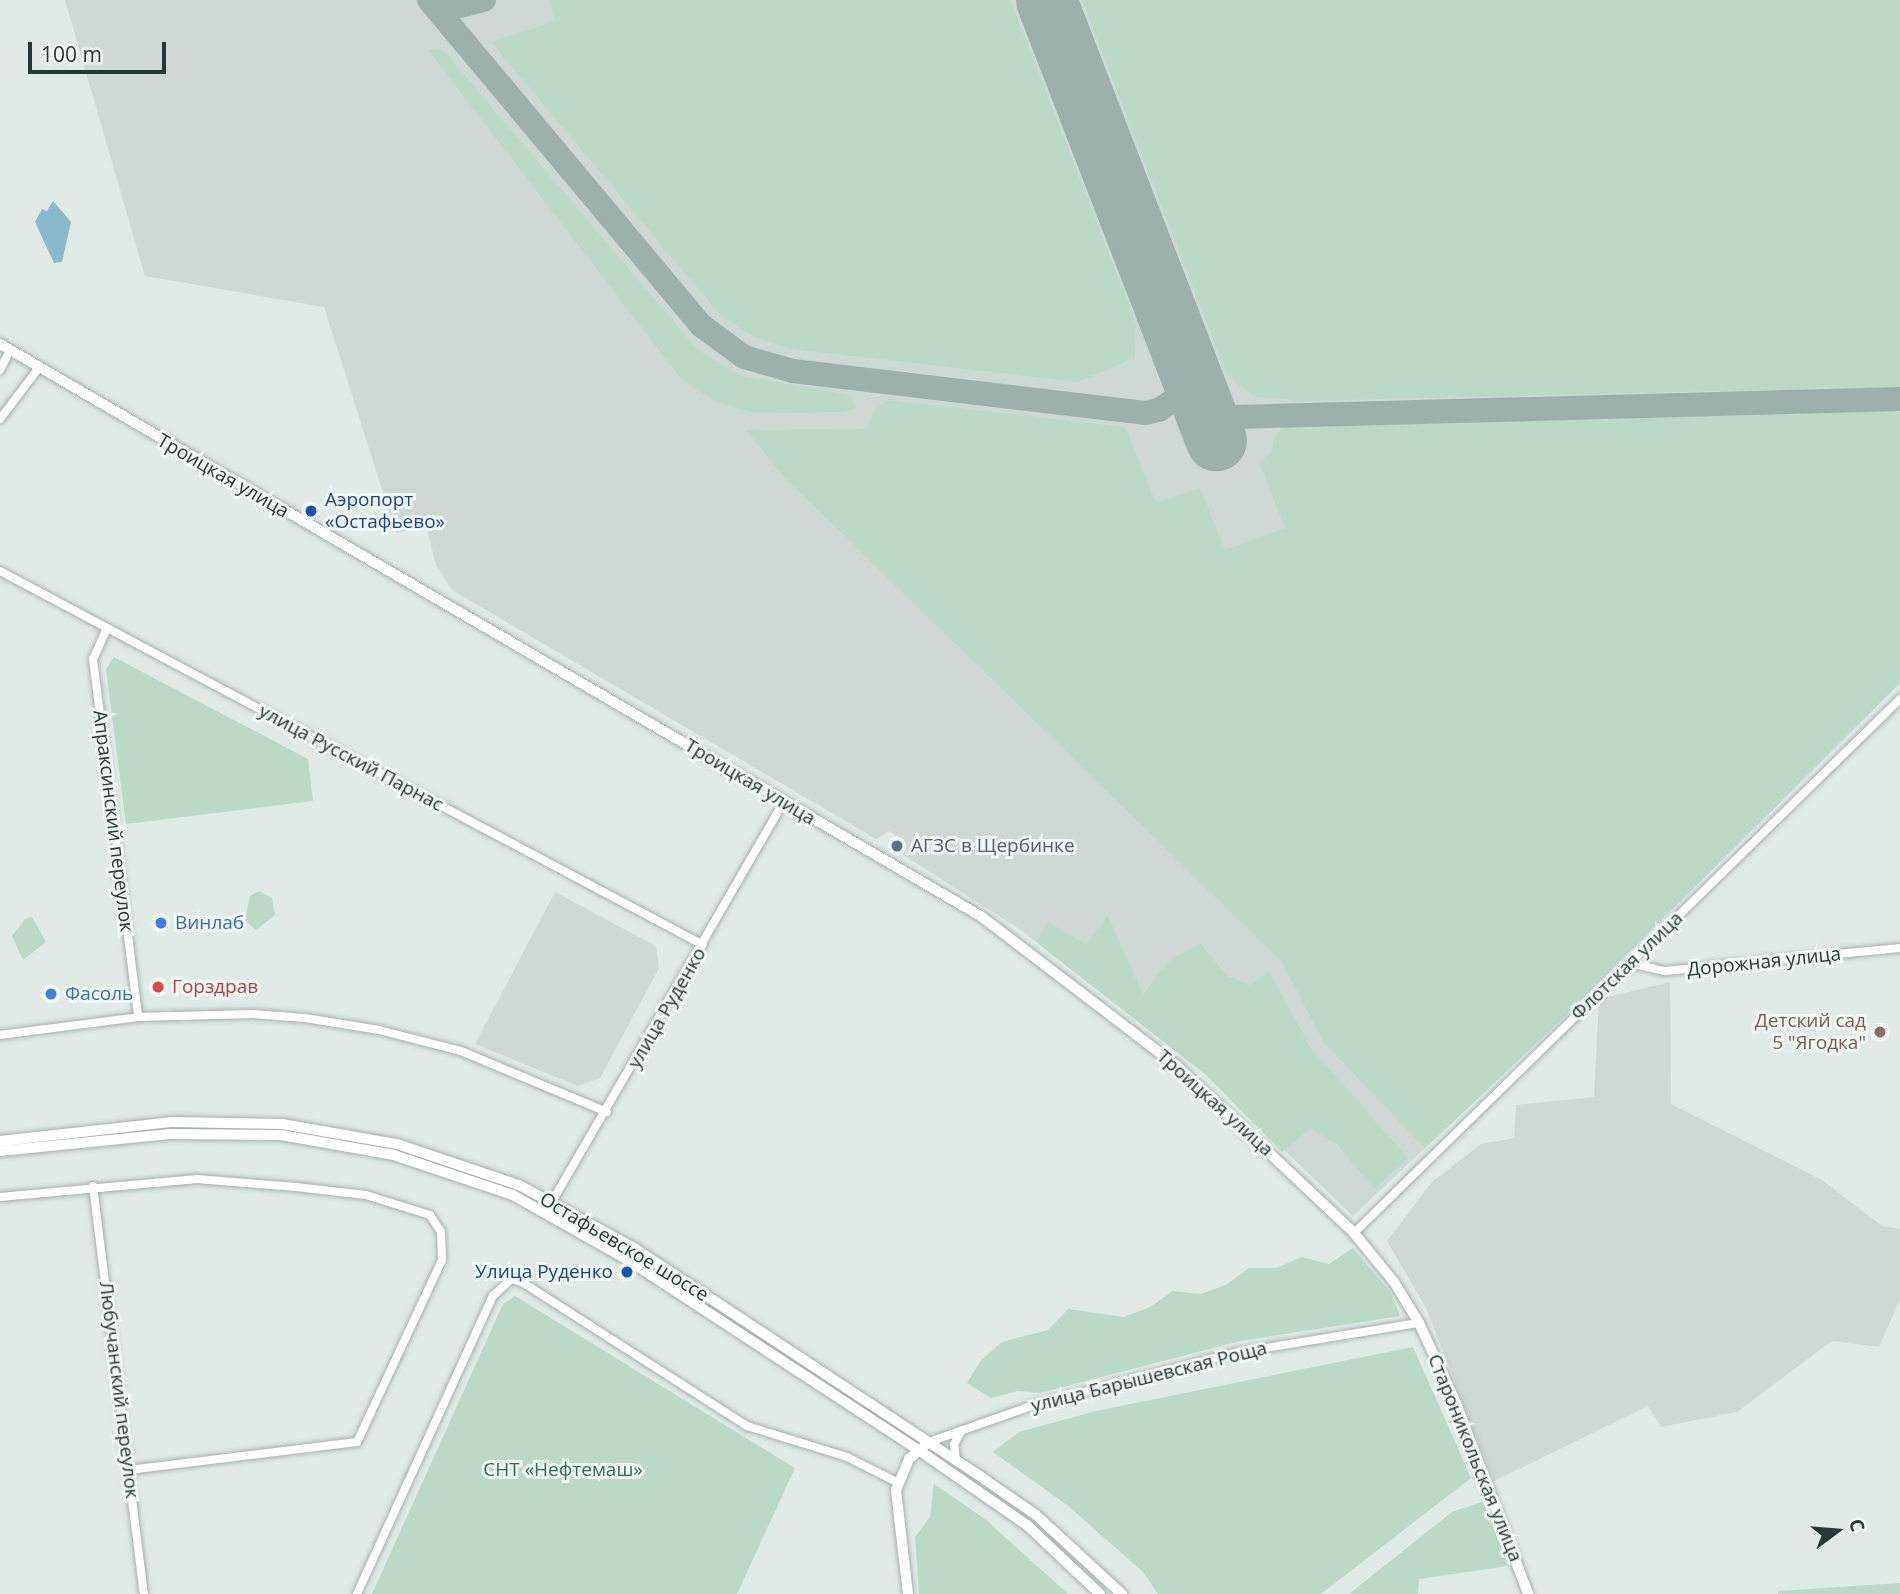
<!DOCTYPE html>
<html>
<head>
<meta charset="utf-8">
<style>
	body { margin:0 }
	#map { position:relative; width:1900px; height:1594px; overflow:hidden; background:#e0eae7; font-family:"Open Sans",sans-serif }
	div>[style] { position:absolute }
	[style*='--x'] { left:calc(var(--x)*1px); top:calc(var(--y)*1px); width:calc(var(--w)*1px); rotate:calc(var(--a)*1deg) }
	.built>* { inset:0; background:#ced9d6 }
	.green>* { inset:0; background:#badac7 }
	.water>* { inset:0; background:#8bb9cc }
	.taxiway>* { height:24px; margin:-12px; padding:0 12px; transform-origin:12px; border-radius:12px; background:#9eb0ac }
	.runway>* { height:61px; margin:-30.5px; padding:0 30.5px; transform-origin:30.5px; border-radius:30.5px; background:#9eb0ac }
	.roads { filter:drop-shadow(0 0 2px #a3b1ae) drop-shadow(0 0 2px #a3b1ae) }
	.minor>* { height:8px; margin:-4px; padding:0 4px; transform-origin:4px; border-radius:4px; background:#fff }
	.tertiary>* { height:10px; margin:-5px; padding:0 5px; transform-origin:5px; border-radius:5px; background:#fff }
	.secondary>* { height:10px; margin:-5px; padding:0 5px; transform-origin:5px; border-radius:5px; background:#fff }
	.dots>* { width:19px; height:19px; translate:-50% -50%; box-sizing:border-box; border:4px solid #f0f7f4; border-radius:50% }
	span { translate:-50% -50%; white-space:nowrap; text-align:center; line-height:1.15; -webkit-text-stroke:6px #f0f7f4; paint-order:stroke }
	.street-label { font-size:19px; color:#223936 }
	.transit-label { font-size:19px; color:#164399 }
	.left { translate:0 -50%; text-align:left }
	.right { translate:-100% -50%; text-align:right }
	.service-label { font-size:19px; color:#4e5e75 }
	.shop-label { font-size:19px; color:#366cbe }
	.health-label { font-size:19px; color:#be3a42 }
	.education-label { font-size:19px; color:#785e54 }
	.park-label { font-size:19px; color:#2f6d4f }
	.north { position:absolute; left:1802px; top:1496px; width:70px; height:70px; -webkit-text-stroke:5px #f0f7f4; paint-order:stroke; rotate:74deg; font-size:19px; font-weight:700; line-height:28px; text-align:center; color:#223936 }
	.north::after { content:''; display:block; margin:auto; width:24px; height:32px; background:#223936; clip-path:polygon(50% 0,100% 100%,50% 72%,0 100%) }
	.scale { position:absolute; left:28px; top:42px; width:138px; height:32px; box-sizing:border-box; border:4px solid #223936; border-top:0; padding-left:9px; font-size:21px; line-height:24px; white-space:nowrap; color:#223936; -webkit-text-stroke:5px #f0f7f4; paint-order:stroke }
</style>
</head>
<body>
<div id="map">
	<div class="built">
		<i style="clip-path:polygon(65px 0,1900px 0,1900px 683px,1561px 1020px,1353px 1216px,1205px 1074px,1018px 928px,894px 849px,897px 836px,889px 831px,876px 839px,452px 590px,436px 565px,426px 526px,396px 533px,324px 307px,145px 276px)"></i>
		<i style="clip-path:polygon(555px 892px,656px 946px,659px 968px,600px 1078px,578px 1086px,475px 1044px)"></i>
		<i style="clip-path:polygon(1670px 982px,1671px 1104px,1822px 1180px,1882px 1226px,1900px 1229px,1900px 1299px,1879px 1347px,1832px 1341px,1737px 1412px,1661px 1427px,1648px 1406px,1494px 1481px,1426px 1308px,1387px 1241px,1432px 1182px,1481px 1144px,1514px 1138px,1516px 1105px,1594px 1097px,1599px 999px)"></i>
	</div>
	<div class="green">
		<i style="clip-path:polygon(549px 0,1010px 0,1136px 323px,1135px 358px,1078px 382px,791px 349px,755px 337px,721px 316px,491px 42px,555px 21px)"></i>
		<i style="clip-path:polygon(1082px 0,1900px 0,1900px 387px,1301px 401px,1255px 397px,1228px 377px)"></i>
		<i style="clip-path:polygon(436px 48px,444px 51px,697px 349px,739px 375px,850px 395px,856px 407px,844px 412px,753px 413px,715px 401px,682px 380px,428px 50px)"></i>
		<i style="clip-path:polygon(887px 400px,1125px 427px,1156px 503px,1200px 488px,1225px 550px,1285px 528px,1259px 462px,1271px 453px,1274px 439px,1290px 420px,1900px 405px,1900px 683px,1561px 1020px,1425px 1148px,1325px 1044px,1281px 961px,783px 476px,746px 430px,867px 429px,874px 410px)"></i>
		<i style="clip-path:polygon(114px 657px,308px 759px,313px 801px,126px 824px,106px 669px)"></i>
		<i style="clip-path:polygon(259px 891px,272px 898px,275px 915px,256px 930px,245px 920px,250px 896px)"></i>
		<i style="clip-path:polygon(1108px 916px,1143px 995px,1167px 962px,1200px 943px,1226px 975px,1250px 985px,1269px 971px,1310px 1047px,1408px 1158px,1374px 1189px,1337px 1144px,1310px 1129px,1282px 1152px,1205px 1074px,1036px 942px,1048px 922px,1086px 944px)"></i>
		<i style="clip-path:polygon(32px 917px,46px 942px,23px 960px,12px 936px,25px 919px)"></i>
		<i style="clip-path:polygon(1353px 1248px,1391px 1293px,1400px 1316px,1240px 1341px,1040px 1393px,1018px 1391px,991px 1398px,967px 1383px,981px 1360px,1002px 1342px,1048px 1330px,1068px 1309px,1124px 1317px,1150px 1307px,1173px 1291px,1200px 1294px,1226px 1285px,1249px 1268px,1276px 1268px,1302px 1257px,1329px 1264px)"></i>
		<i style="clip-path:polygon(515px 1296px,795px 1468px,737px 1594px,372px 1594px,503px 1304px)"></i>
		<i style="clip-path:polygon(1413px 1347px,1471px 1478px,1321px 1594px,1158px 1594px,1143px 1572px,1067px 1505px,993px 1452px,1019px 1432px,1096px 1411px)"></i>
		<i style="clip-path:polygon(934px 1484px,985px 1519px,1068px 1594px,919px 1594px,915px 1537px,930px 1517px)"></i>
		<i style="clip-path:polygon(1485px 1501px,1508px 1566px,1419px 1579px,1418px 1594px,1349px 1594px,1452px 1512px)"></i>
		<i style="clip-path:polygon(1900px 1583px,1900px 1594px,1778px 1594px,1778px 1591px)"></i>
	</div>
	<div class="water">
		<i style="clip-path:polygon(53px 201px,71px 222px,62px 262px,54px 263px,35px 222px,42px 209px,47px 211px)"></i>
	</div>
	<div class="taxiway">
		<i style="--x:429;--y:0;--w:425;--a:50.1"></i>
		<i style="--x:702;--y:326;--w:52;--a:36.4"></i>
		<i style="--x:744;--y:357;--w:51;--a:15.9"></i>
		<i style="--x:793;--y:371;--w:354;--a:6.8"></i>
		<i style="--x:1145;--y:413;--w:14;--a:-12"></i>
		<i style="--x:1159;--y:410;--w:21;--a:-35"></i>
		<i style="--x:1176;--y:398;--w:25;--a:-67"></i>
		<i style="--x:1186;--y:375;--w:15;--a:-90"></i>
		<i style="--x:430;--y:0;--w:22;--a:21"></i>
		<i style="--x:451;--y:8;--w:34;--a:-14"></i>
		<i style="--x:1203;--y:406;--w:34;--a:19"></i>
		<i style="--x:1235;--y:417;--w:665;--a:-1.55"></i>
	</div>
	<div class="runway">
		<i style="--x:1046;--y:0;--w:472;--a:68.9"></i>
	</div>
	<div class="roads">
		<div class="minor">
			<i style="--x:0;--y:370;--w:22;--a:-63"></i>
			<i style="--x:0;--y:419;--w:63;--a:-52.8"></i>
			<i style="--x:0;--y:571;--w:796;--a:28.01"></i>
			<i style="--x:107;--y:628;--w:34;--a:114"></i>
			<i style="--x:93;--y:659;--w:361;--a:82.8"></i>
			<i style="--x:1630;--y:963;--w:36;--a:13"></i>
			<i style="--x:1665;--y:971;--w:236;--a:-5.6"></i>
			<i style="--x:0;--y:1035;--w:139;--a:-7.4"></i>
			<i style="--x:138;--y:1017;--w:114;--a:-1.5"></i>
			<i style="--x:252;--y:1014;--w:53;--a:4.3"></i>
			<i style="--x:305;--y:1018;--w:75;--a:9.2"></i>
			<i style="--x:379;--y:1030;--w:85;--a:14.4"></i>
			<i style="--x:461;--y:1051;--w:158;--a:22.7"></i>
			<i style="--x:93;--y:1186;--w:411;--a:82.9"></i>
			<i style="--x:0;--y:1197;--w:198;--a:-5.2"></i>
			<i style="--x:197;--y:1179;--w:99;--a:4.6"></i>
			<i style="--x:296;--y:1187;--w:70;--a:6.5"></i>
			<i style="--x:366;--y:1195;--w:67;--a:17.4"></i>
			<i style="--x:430;--y:1215;--w:20;--a:57"></i>
			<i style="--x:441;--y:1232;--w:28;--a:88"></i>
			<i style="--x:442;--y:1260;--w:201;--a:115"></i>
			<i style="--x:357;--y:1442;--w:230;--a:173"></i>
			<i style="--x:546;--y:1212;--w:474;--a:-59.9"></i>
			<i style="--x:1354;--y:1233;--w:764;--a:-44.36"></i>
			<i style="--x:929;--y:1442;--w:111;--a:-19.4"></i>
			<i style="--x:1034;--y:1405;--w:208;--a:-14.5"></i>
			<i style="--x:1235;--y:1353;--w:186;--a:-9.3"></i>
			<i style="--x:956;--y:1460;--w:16;--a:-97"></i>
			<i style="--x:954;--y:1444;--w:16;--a:-60"></i>
			<i style="--x:357;--y:1594;--w:328;--a:-65.5"></i>
			<i style="--x:493;--y:1296;--w:25;--a:-43"></i>
			<i style="--x:511;--y:1279;--w:11;--a:15"></i>
			<i style="--x:522;--y:1282;--w:267;--a:32.6"></i>
			<i style="--x:747;--y:1426;--w:105;--a:17.2"></i>
			<i style="--x:847;--y:1457;--w:56;--a:26.6"></i>
		</div>
		<div class="tertiary">
			<i style="--x:0;--y:344;--w:1137;--a:30.26"></i>
			<i style="--x:982;--y:917;--w:245;--a:37.4"></i>
			<i style="--x:1177;--y:1066;--w:243;--a:43.3"></i>
			<i style="--x:1354;--y:1233;--w:63;--a:50.8"></i>
			<i style="--x:1394;--y:1282;--w:48;--a:58.6"></i>
			<i style="--x:1419;--y:1323;--w:88;--a:65.2"></i>
			<i style="--x:1456;--y:1403;--w:204;--a:69.3"></i>
			<i style="--x:908;--y:1594;--w:105;--a:-96.6"></i>
			<i style="--x:896;--y:1490;--w:34;--a:-67"></i>
			<i style="--x:909;--y:1459;--w:26;--a:-40"></i>
		</div>
		<div class="secondary">
			<i style="--x:0;--y:1141;--w:172;--a:-6.3"></i>
			<i style="--x:171;--y:1122;--w:111;--a:1"></i>
			<i style="--x:282;--y:1124;--w:117;--a:9.9"></i>
			<i style="--x:397;--y:1144;--w:129;--a:18.6"></i>
			<i style="--x:519;--y:1185;--w:131;--a:28.7"></i>
			<i style="--x:634;--y:1248;--w:419;--a:33.4"></i>
			<i style="--x:984;--y:1479;--w:63;--a:34.7"></i>
			<i style="--x:1036;--y:1515;--w:117;--a:42.6"></i>
			<i style="--x:0;--y:1151;--w:171;--a:-5.7"></i>
			<i style="--x:170;--y:1134;--w:111;--a:0.5"></i>
			<i style="--x:281;--y:1135;--w:115;--a:10"></i>
			<i style="--x:394;--y:1155;--w:126;--a:18.6"></i>
			<i style="--x:513;--y:1195;--w:132;--a:29.5"></i>
			<i style="--x:628;--y:1260;--w:345;--a:33.2"></i>
			<i style="--x:917;--y:1449;--w:135;--a:34.7"></i>
			<i style="--x:1028;--y:1526;--w:99;--a:43.4"></i>
		</div>
	</div>
	<div class="dots">
		<i style="left:311px;top:511px;background:#1a4fb4"></i>
		<i style="left:897px;top:846px;background:#5c6f8a"></i>
		<i style="left:161px;top:923px;background:#3f7fe0"></i>
		<i style="left:158px;top:987px;background:#e0444e"></i>
		<i style="left:51px;top:994px;background:#3f7fe0"></i>
		<i style="left:1880px;top:1032px;background:#8d6e63"></i>
		<i style="left:627px;top:1272px;background:#1a4fb4"></i>
	</div>
	<div class="street-label">
		<span style="left:223px;top:476px;rotate:30deg">Троицкая улица</span>
		<span style="left:351px;top:758px;rotate:28deg">улица Русский Парнас</span>
		<span style="left:750px;top:782px;rotate:31deg">Троицкая улица</span>
		<span style="left:113px;top:821px;rotate:83deg">Апраксинский переулок</span>
		<span style="left:1764px;top:962px;rotate:-6deg">Дорожная улица</span>
		<span style="left:1627px;top:966px;rotate:-44deg">Флотская улица</span>
		<span style="left:667px;top:1008px;rotate:-60deg">улица Руденко</span>
		<span style="left:1215px;top:1103px;rotate:42deg">Троицкая улица</span>
		<span style="left:624px;top:1247px;rotate:31deg">Остафьевское шоссе</span>
		<span style="left:1149px;top:1377px;rotate:-14deg">улица Барышевская Роща</span>
		<span style="left:119px;top:1390px;rotate:83deg">Любучанский переулок</span>
		<span style="left:1475px;top:1458px;rotate:68deg">Староникольская улица</span>
	</div>
	<div class="transit-label">
		<span class="left" style="left:325px;top:511px">Аэропорт<br>«Остафьево»</span>
		<span class="right" style="left:613px;top:1272px">Улица Руденко</span>
	</div>
	<div class="service-label">
		<span class="left" style="left:911px;top:846px">АГЗС в Щербинке</span>
	</div>
	<div class="shop-label">
		<span class="left" style="left:175px;top:923px">Винлаб</span>
		<span class="left" style="left:65px;top:994px">Фасоль</span>
	</div>
	<div class="health-label">
		<span class="left" style="left:172px;top:987px">Горздрав</span>
	</div>
	<div class="education-label">
		<span class="right" style="left:1866px;top:1032px">Детский сад<br>5 "Ягодка"</span>
	</div>
	<div class="park-label">
		<span style="left:563px;top:1470px">СНТ «Нефтемаш»</span>
	</div>
	<div class="north">С</div>
	<div class="scale">100 m</div>
</div>
</body>
</html>
